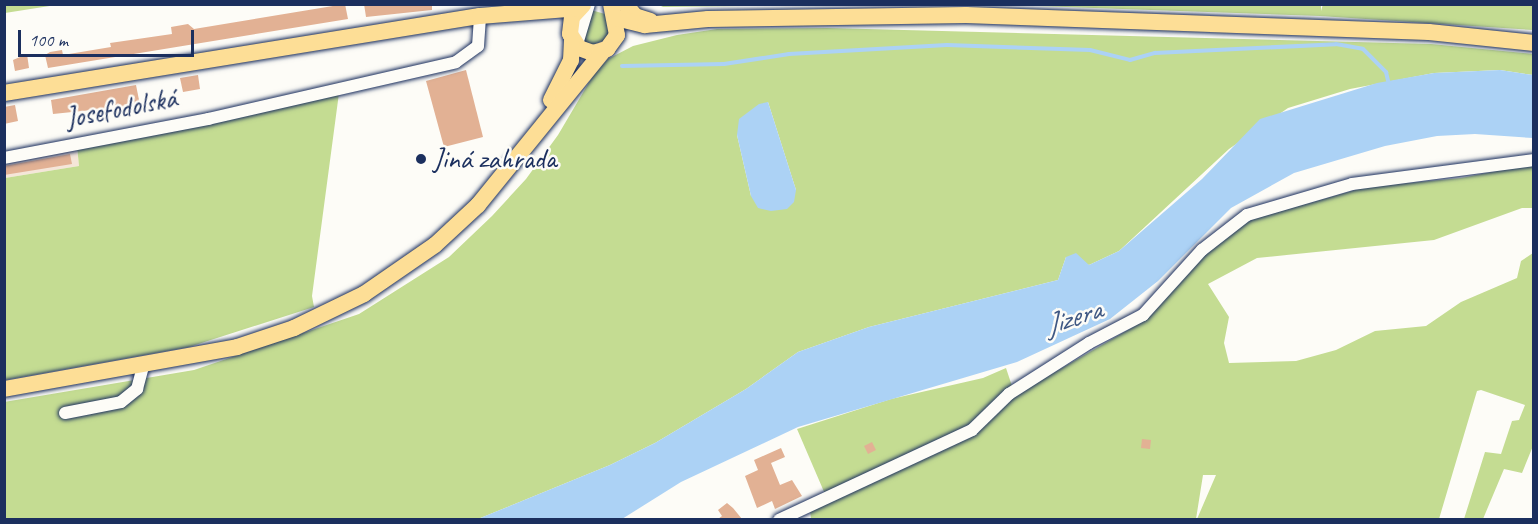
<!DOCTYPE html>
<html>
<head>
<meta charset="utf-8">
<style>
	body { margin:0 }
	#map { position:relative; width:1538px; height:524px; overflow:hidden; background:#fdfcf7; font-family:Caveat,sans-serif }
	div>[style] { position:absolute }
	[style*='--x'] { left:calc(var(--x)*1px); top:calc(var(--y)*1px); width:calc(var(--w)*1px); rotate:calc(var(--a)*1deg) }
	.built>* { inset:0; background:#f5e6d9 }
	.green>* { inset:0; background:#c4dc92 }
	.water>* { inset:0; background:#acd2f5 }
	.stream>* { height:4px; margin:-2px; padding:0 2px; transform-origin:2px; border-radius:2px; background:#acd2f5 }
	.building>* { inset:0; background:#e2b194 }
	.roads { filter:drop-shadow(0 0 2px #1b2f5e) drop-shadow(0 0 2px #1b2f5e) }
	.minor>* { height:12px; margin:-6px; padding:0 6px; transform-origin:6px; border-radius:6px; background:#fdfcf7 }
	.major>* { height:16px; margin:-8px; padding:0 8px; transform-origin:8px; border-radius:8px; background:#fdde96 }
	.dots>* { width:16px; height:16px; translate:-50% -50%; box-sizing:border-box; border:3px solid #fdfcf7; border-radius:50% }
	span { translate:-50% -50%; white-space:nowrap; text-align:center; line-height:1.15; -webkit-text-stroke:5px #fdfcf7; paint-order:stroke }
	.street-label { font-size:28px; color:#1b2f5e }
	.poi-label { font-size:28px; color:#1b2f5e }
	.left { translate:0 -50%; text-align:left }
	.water-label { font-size:30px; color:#3f5884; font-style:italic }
	.frame { position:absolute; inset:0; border:6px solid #1b2f5e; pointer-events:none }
	.scale { position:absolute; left:18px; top:30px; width:176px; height:27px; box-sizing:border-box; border:3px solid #1b2f5e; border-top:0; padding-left:8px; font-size:18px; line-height:21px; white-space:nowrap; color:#1b2f5e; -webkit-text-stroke:4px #fdfcf7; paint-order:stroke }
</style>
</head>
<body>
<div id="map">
	<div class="built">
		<i style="clip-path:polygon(77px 146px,79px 166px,5px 178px,5px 160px)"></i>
	</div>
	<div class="green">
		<i style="clip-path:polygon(5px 4px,56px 4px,56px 5px,5px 13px)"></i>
		<i style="clip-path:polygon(659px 5px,810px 5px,663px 7px)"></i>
		<i style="clip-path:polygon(1321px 5px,1321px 11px,1323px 4px,1533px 5px,1533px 30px,1320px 16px,1010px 5px)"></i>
		<i style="clip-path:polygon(591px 10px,605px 14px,612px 27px,606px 40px,592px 45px,583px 42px)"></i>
		<i style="clip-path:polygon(evenodd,828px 28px,1431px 44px,1533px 54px,1533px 75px,1500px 70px,1434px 73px,1350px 89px,1288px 108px,1229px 149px,1119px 251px,1089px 265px,1066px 257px,1058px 280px,869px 327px,798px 352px,746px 389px,655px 443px,610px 465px,478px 519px,5px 519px,4px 402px,194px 370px,359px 314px,449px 257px,492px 216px,526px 179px,558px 135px,594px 74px,608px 59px,633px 46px,677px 35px,717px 29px,828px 28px,768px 102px,796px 190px,751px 196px,737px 135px,768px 102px)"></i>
		<i style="clip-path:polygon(339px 93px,312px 296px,314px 307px,189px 347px,5px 380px,5px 178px,79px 166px,77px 146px)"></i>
		<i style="clip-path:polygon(1533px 164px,1533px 208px,1522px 208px,1434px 240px,1257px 258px,1208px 284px,1229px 317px,1224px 343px,1229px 363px,1296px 361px,1336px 350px,1375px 331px,1426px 326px,1461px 302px,1517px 278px,1521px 261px,1533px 253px,1533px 446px,1522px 473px,1504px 469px,1483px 519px,1464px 519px,1485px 452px,1501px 454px,1512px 421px,1519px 420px,1525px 405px,1481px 390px,1477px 391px,1439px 519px,1197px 519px,1216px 475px,1203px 475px,1196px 519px,811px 519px,810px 510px,828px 501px,797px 429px,891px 399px,983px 378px,1006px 368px,1015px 395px,1147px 319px,1202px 255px,1249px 220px,1366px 187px,1461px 178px)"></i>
	</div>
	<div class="water">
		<i style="clip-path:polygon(1500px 70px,1533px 75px,1533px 138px,1475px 134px,1437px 136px,1385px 146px,1294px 173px,1231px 208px,1158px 281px,1110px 319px,1017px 362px,798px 427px,681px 482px,622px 519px,478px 519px,610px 465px,655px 443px,746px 389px,798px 352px,869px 327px,1058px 280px,1066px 257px,1076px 253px,1089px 265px,1119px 251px,1202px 179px,1260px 119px,1377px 83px,1434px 73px)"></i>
		<i style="clip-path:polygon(768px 102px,796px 190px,794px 202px,787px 209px,771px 211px,758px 208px,751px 196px,737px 135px,739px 119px,759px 104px)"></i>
	</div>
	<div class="stream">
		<i style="--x:622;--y:66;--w:102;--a:-1.1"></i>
		<i style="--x:724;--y:64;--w:66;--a:-8.7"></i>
		<i style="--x:789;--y:54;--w:158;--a:-3.3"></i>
		<i style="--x:947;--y:45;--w:143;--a:2"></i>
		<i style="--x:1090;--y:50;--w:41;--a:14"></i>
		<i style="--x:1130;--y:60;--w:26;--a:-16"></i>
		<i style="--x:1155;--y:53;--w:181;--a:-2.8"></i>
		<i style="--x:1336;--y:44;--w:27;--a:10"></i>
		<i style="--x:1363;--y:49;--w:33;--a:45"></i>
		<i style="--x:1386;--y:72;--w:13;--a:77"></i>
	</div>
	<div class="building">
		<i style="clip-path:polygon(345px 4px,348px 19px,48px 68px,45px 55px,50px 52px,62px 50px,63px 55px,111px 47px,110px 43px,172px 34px,171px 27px,188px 24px,194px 29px)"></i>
		<i style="clip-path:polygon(364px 4px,432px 4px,432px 10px,366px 17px)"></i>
		<i style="clip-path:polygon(27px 54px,29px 68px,15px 71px,13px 60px)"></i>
		<i style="clip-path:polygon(466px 70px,483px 137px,444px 147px,426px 81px)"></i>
		<i style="clip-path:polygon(198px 75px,200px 89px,183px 92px,180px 78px)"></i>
		<i style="clip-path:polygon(136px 85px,140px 105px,53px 114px,51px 100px)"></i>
		<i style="clip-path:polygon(15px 105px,18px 121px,4px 124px,4px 107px)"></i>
		<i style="clip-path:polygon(70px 154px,72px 164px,4px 175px,4px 166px)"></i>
		<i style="clip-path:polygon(1142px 439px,1151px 440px,1150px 449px,1141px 448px)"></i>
		<i style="clip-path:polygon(872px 442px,876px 450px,868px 454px,864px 446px)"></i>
		<i style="clip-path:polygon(781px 448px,785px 457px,771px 463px,780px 485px,792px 480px,802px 496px,775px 509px,772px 501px,757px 508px,745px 476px,758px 470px,754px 460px)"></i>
		<i style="clip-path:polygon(727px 503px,733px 508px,742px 519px,718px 519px,722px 516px,718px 510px)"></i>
	</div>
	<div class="roads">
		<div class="minor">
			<i style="--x:575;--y:51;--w:49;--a:-73.4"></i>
			<i style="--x:4;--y:158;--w:208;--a:-10.8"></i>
			<i style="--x:208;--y:119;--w:254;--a:-12.9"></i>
			<i style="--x:456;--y:62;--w:27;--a:-36"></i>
			<i style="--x:478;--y:46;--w:30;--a:-86"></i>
			<i style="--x:65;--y:413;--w:57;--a:-11.1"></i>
			<i style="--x:121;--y:402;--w:21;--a:-39"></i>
			<i style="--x:137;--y:389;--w:24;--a:-75"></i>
			<i style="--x:779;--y:520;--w:213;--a:-25"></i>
			<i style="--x:972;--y:430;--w:52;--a:-44.2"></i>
			<i style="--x:1009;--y:394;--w:95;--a:-32.5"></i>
			<i style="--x:1089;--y:343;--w:61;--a:-27.4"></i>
			<i style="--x:1143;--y:315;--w:88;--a:-47.8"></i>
			<i style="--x:1202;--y:250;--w:57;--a:-37.9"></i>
			<i style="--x:1247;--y:215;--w:109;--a:-16.4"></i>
			<i style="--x:1352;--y:184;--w:184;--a:-7.5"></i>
		</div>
		<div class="major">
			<i style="--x:625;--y:4;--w:16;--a:50"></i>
			<i style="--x:635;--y:16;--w:16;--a:18"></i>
			<i style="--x:583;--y:5;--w:16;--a:133"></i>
			<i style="--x:572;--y:17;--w:17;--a:97"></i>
			<i style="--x:570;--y:34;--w:17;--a:57"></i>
			<i style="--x:579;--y:48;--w:15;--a:20"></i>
			<i style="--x:593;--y:53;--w:15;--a:-16"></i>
			<i style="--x:607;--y:49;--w:17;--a:-54"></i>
			<i style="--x:617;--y:35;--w:32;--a:-101"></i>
			<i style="--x:616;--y:18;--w:30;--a:14"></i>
			<i style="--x:645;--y:25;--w:63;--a:-5.4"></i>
			<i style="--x:708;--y:19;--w:258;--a:-0.9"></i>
			<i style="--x:966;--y:15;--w:463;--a:2.1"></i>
			<i style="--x:1429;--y:32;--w:106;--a:6"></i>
			<i style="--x:4;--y:93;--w:482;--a:-9.2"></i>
			<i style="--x:480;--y:16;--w:100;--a:-4.6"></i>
			<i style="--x:551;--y:100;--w:45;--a:-63.4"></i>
			<i style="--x:571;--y:60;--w:20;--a:-87"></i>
			<i style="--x:4;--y:389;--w:237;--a:-10.2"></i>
			<i style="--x:237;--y:347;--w:60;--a:-18.4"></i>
			<i style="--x:294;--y:328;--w:78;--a:-25.9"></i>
			<i style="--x:364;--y:294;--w:86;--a:-34.6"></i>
			<i style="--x:435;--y:245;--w:59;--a:-42.9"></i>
			<i style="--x:478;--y:205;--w:200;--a:-50.9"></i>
		</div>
	</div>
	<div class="dots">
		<i style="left:421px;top:159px;background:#1b2f5e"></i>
	</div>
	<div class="street-label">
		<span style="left:121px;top:108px;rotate:-11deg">Josefodolská</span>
	</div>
	<div class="poi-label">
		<span class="left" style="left:433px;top:159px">Jiná zahrada</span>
	</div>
	<div class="water-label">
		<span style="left:1073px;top:317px;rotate:-18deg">Jizera</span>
	</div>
	<div class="frame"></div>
	<div class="scale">100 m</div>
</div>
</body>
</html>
